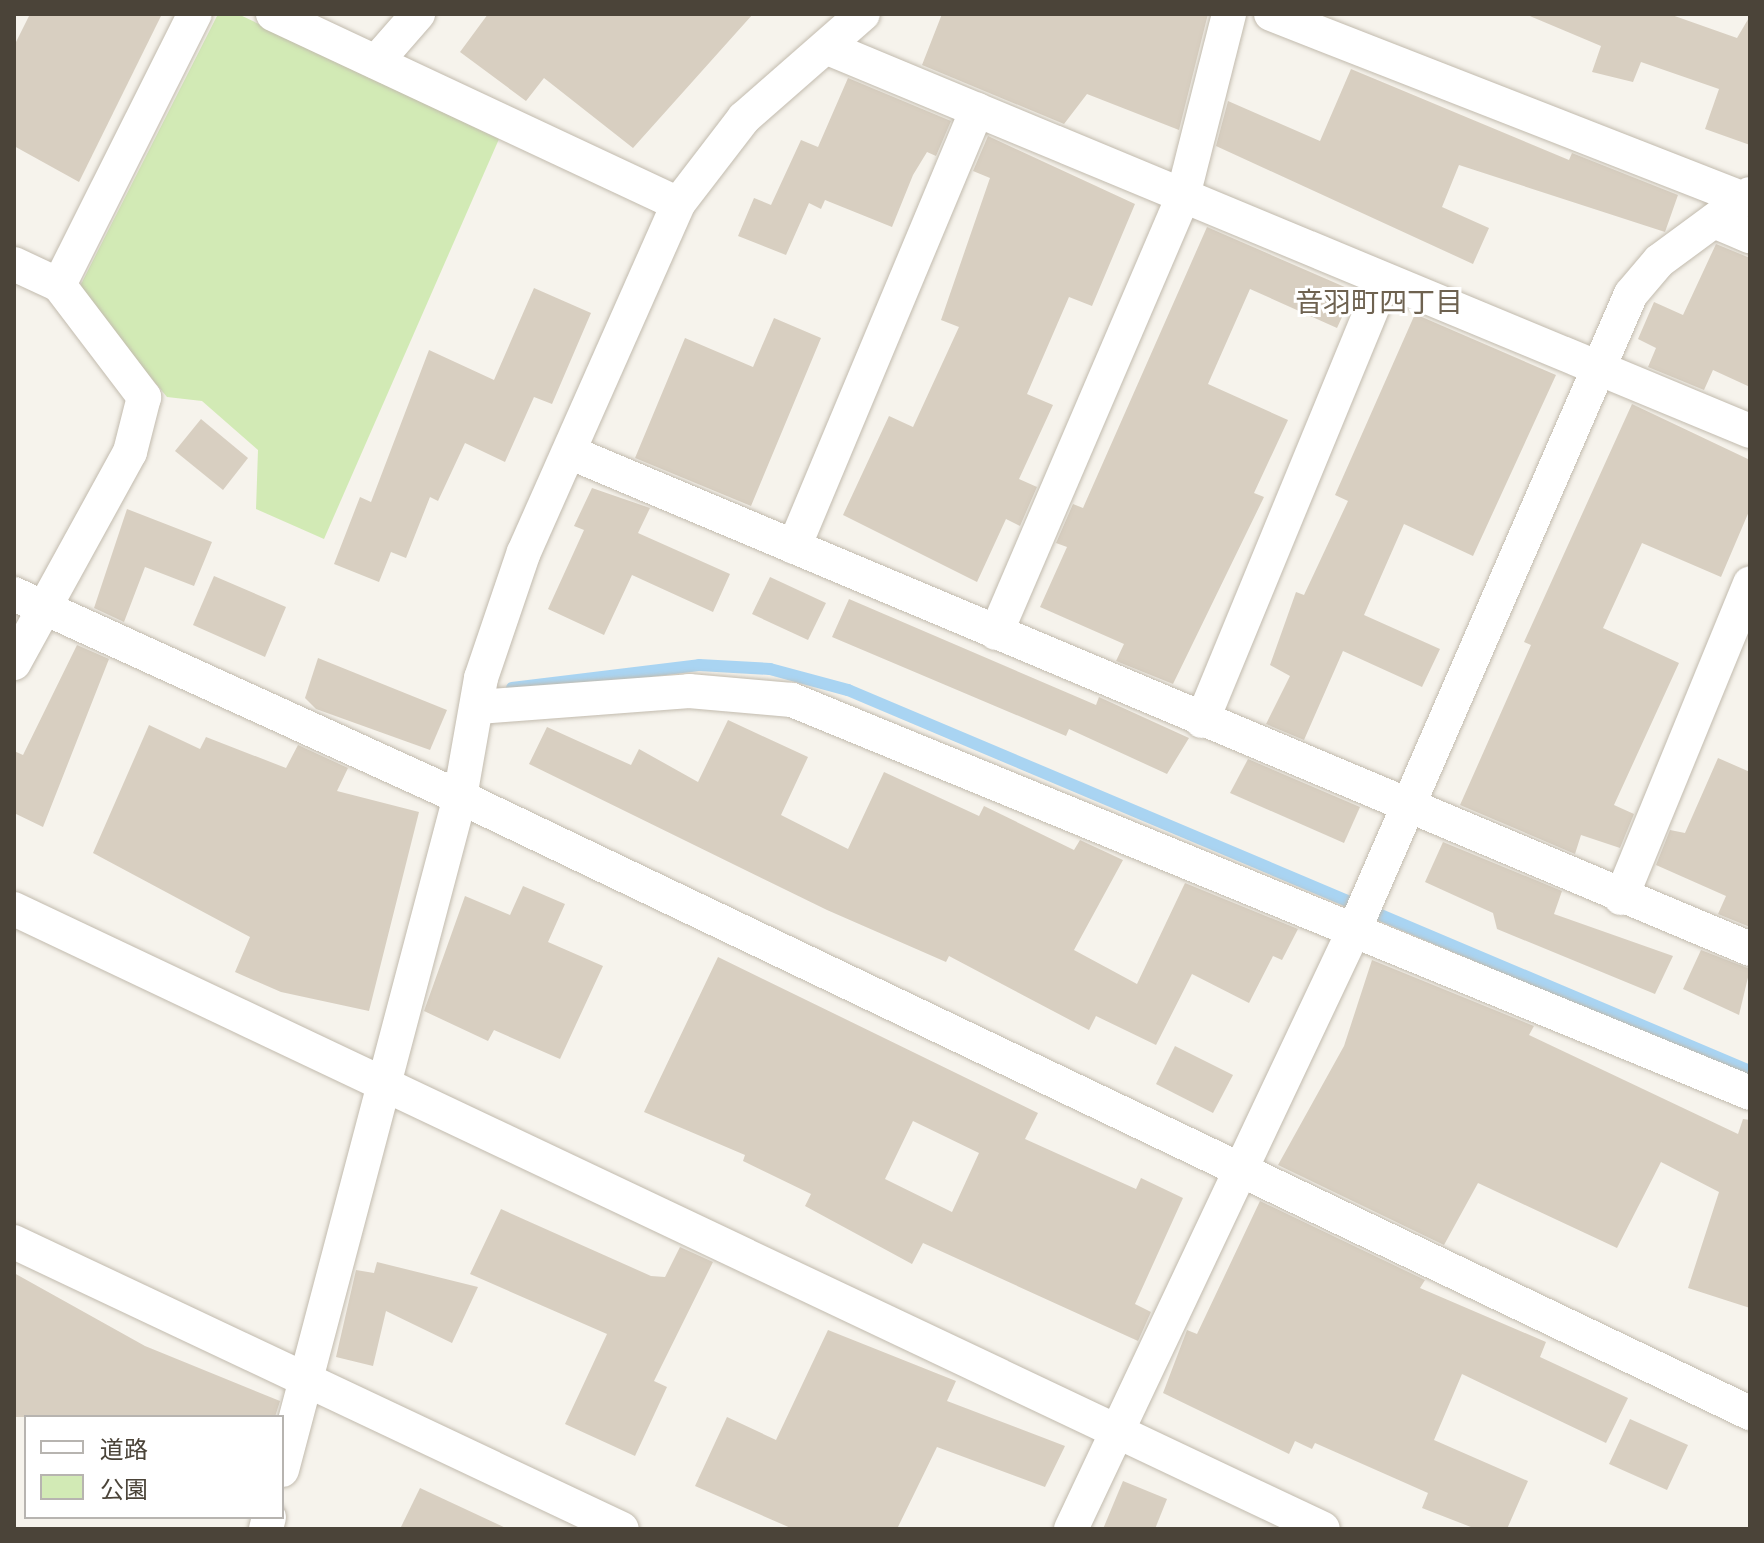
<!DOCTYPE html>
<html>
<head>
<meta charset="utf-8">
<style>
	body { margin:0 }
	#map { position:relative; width:1764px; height:1543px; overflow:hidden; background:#f6f3ec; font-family:"Varela Round","Noto Sans JP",sans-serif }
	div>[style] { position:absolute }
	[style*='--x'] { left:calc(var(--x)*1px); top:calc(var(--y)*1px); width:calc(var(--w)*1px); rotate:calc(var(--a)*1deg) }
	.green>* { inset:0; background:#d2eab5 }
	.stream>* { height:12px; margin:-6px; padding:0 6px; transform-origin:6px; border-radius:6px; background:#a9d4f2 }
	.building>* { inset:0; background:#d8cfc1 }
	.roads { filter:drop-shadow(0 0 2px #c2bbae) drop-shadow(0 0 2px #c2bbae) }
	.minor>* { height:34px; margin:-17px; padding:0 17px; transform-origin:17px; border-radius:17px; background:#fff }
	span { translate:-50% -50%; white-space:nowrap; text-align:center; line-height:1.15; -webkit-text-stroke:6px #fff; paint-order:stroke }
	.neighbourhood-label { font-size:28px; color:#6e6250 }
	.frame { position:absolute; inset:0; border:16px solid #4b4439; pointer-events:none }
	.legend { position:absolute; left:24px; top:1415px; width:260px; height:104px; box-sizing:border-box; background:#fff; border:2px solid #b7b4b0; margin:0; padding:10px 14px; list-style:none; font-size:24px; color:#4b4439 }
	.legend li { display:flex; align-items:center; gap:16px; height:40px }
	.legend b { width:40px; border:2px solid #b7b4b0 }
</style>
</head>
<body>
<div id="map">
	<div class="green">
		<i style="clip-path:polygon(218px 14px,238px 14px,499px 139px,324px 539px,256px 509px,258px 450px,202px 401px,167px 397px,78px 290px)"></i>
	</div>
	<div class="stream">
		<i style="--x:512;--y:688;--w:188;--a:-7"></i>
		<i style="--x:699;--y:665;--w:71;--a:3.2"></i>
		<i style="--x:770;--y:669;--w:81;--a:15.1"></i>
		<i style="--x:848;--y:690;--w:979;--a:22.9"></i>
	</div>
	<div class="building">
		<i style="clip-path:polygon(30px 14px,162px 14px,79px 182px,14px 146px,14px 46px)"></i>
		<i style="clip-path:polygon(488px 14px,753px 14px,633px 148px,544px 78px,526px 101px,460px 52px)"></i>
		<i style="clip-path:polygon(942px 14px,1208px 14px,1179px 130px,1087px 94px,1064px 124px,922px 65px)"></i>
		<i style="clip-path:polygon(1525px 14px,1669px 14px,1737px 38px,1750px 16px,1750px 145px,1705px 129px,1719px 89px,1641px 62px,1633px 82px,1592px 72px,1601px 46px)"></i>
		<i style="clip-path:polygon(1351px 69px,1569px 160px,1572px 153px,1678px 195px,1665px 232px,1459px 165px,1442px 207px,1489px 228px,1473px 264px,1216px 146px,1228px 101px,1320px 141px)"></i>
		<i style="clip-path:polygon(848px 78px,951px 121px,936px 156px,927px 152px,913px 175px,892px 227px,825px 200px,821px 209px,809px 203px,786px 255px,738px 236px,754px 198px,771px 205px,801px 140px,818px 147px)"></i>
		<i style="clip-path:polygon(988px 136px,1135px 204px,1092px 306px,1069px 297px,1027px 394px,1053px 405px,1019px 479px,1037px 487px,1020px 526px,1006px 519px,977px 582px,843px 515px,889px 416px,913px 427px,959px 327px,941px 320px,990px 178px,973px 171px)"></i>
		<i style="clip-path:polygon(1207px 227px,1354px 291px,1337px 328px,1250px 289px,1208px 384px,1288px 420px,1254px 493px,1264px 497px,1173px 684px,1116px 661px,1124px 644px,1040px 607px,1067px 547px,1056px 543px,1073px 504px,1083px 508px)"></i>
		<i style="clip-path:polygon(1716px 244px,1750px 258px,1750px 387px,1713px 370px,1704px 390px,1648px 367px,1656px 348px,1638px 339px,1654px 302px,1683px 315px)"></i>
		<i style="clip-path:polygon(534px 288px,591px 313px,552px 404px,534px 397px,505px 462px,465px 443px,438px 501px,430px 497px,406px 558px,391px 552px,379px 582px,334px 564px,360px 497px,371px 502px,429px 350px,494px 380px)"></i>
		<i style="clip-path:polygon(1415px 314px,1556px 375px,1473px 556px,1404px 524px,1364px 615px,1440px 649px,1422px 687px,1343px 651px,1304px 740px,1266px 724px,1290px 676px,1270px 665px,1296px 592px,1304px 595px,1348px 501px,1335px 495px)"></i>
		<i style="clip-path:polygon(774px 318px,821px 338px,751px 506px,635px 458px,685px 338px,753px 367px)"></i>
		<i style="clip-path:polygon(1632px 404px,1750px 460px,1750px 509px,1721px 577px,1642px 543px,1603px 628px,1679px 663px,1614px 805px,1634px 814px,1620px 848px,1581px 835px,1575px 854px,1460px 805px,1531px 645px,1524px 642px)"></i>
		<i style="clip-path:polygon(201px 419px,248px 458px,223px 490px,175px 451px)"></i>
		<i style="clip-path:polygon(592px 488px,650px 508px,638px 533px,730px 574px,713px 612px,632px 575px,604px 635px,548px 609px,584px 530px,574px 526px)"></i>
		<i style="clip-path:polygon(127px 509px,212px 542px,194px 586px,145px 567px,124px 622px,94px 608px)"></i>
		<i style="clip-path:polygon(214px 576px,286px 607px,265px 657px,193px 625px)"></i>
		<i style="clip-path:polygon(770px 577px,826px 603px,808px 640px,752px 614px)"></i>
		<i style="clip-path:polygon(849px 599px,1096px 705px,1099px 697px,1189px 738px,1167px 774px,1069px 729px,1066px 736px,832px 637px)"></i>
		<i style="clip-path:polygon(77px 645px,109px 659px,43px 827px,14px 813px,14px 751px,23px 755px)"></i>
		<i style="clip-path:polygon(318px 658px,447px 710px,430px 750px,316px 709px,305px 698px)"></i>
		<i style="clip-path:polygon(728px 720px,808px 757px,781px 815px,848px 849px,884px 772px,979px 816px,984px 806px,1074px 850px,1080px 840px,1123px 860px,1074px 950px,1137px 984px,1185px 883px,1298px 929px,1282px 960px,1273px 956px,1249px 1003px,1192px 974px,1156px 1045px,1096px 1016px,1089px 1030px,949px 956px,946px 962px,827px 910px,529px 764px,547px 727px,631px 765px,639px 749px,698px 782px)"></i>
		<i style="clip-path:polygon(149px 725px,200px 749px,206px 737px,286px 768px,298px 745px,348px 768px,337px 791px,419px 812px,369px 1011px,281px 992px,235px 972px,250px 937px,93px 853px)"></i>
		<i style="clip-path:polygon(1718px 758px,1750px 772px,1750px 927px,1718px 914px,1726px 896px,1656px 865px,1670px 830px,1685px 833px)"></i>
		<i style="clip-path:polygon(1248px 759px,1360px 807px,1344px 843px,1230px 793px)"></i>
		<i style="clip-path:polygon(1443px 842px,1562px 891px,1554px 914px,1673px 956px,1655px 994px,1497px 929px,1493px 913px,1425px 882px)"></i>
		<i style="clip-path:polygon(523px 886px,565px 904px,548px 942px,603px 966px,560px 1059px,494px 1030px,488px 1041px,424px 1011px,465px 896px,510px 915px)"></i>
		<i style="clip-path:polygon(1701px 950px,1750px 969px,1739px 1015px,1683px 989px)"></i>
		<i style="clip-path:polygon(evenodd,718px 957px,1038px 1113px,1025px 1139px,1136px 1189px,1141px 1178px,1183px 1198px,1135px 1304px,1151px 1312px,1138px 1341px,923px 1243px,912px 1264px,805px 1206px,811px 1194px,743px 1161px,745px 1155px,644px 1112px,718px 957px,913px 1121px,979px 1153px,952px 1212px,885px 1179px,913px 1121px)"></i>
		<i style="clip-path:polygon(1372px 960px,1534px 1026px,1529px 1035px,1738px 1134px,1743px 1119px,1750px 1120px,1750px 1308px,1688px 1288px,1719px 1192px,1661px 1162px,1617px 1248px,1478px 1183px,1444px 1245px,1278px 1165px,1344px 1046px)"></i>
		<i style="clip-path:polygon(1175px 1046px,1233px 1075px,1213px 1113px,1156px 1084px)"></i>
		<i style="clip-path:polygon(1260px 1201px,1425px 1280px,1420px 1288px,1546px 1342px,1540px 1357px,1628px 1398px,1606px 1443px,1462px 1374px,1434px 1440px,1528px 1481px,1507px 1529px,1476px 1529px,1422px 1508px,1428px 1493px,1315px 1443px,1312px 1449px,1295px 1441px,1289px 1454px,1163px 1393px,1187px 1330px,1197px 1334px)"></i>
		<i style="clip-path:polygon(501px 1209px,651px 1276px,665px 1277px,680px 1247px,713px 1262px,654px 1381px,667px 1387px,635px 1456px,565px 1424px,607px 1334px,470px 1274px)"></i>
		<i style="clip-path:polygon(377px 1262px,478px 1287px,452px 1343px,386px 1311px,373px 1366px,336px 1357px,356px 1270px,374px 1273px)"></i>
		<i style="clip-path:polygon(14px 1273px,145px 1346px,280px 1401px,275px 1417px,14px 1417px)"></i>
		<i style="clip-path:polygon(828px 1330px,956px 1381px,947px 1401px,1065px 1446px,1045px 1487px,937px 1447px,897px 1529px,793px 1529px,695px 1486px,727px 1417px,776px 1440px)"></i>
		<i style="clip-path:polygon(1630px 1419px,1688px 1445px,1667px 1490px,1609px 1464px)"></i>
		<i style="clip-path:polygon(1123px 1481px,1167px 1499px,1155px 1529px,1103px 1529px)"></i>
		<i style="clip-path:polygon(420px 1488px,508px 1529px,400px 1529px)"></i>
	</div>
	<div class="roads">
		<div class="minor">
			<i style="--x:273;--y:14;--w:447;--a:25.1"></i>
			<i style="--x:1271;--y:14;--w:508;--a:21.36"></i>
			<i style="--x:828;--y:48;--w:998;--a:22.56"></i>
			<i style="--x:376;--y:62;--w:64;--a:-48.8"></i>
			<i style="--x:1714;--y:221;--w:39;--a:23"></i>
			<i style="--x:14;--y:264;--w:50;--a:25"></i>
			<i style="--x:59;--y:285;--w:141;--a:52.8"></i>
			<i style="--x:144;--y:397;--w:57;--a:104.3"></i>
			<i style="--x:130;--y:452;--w:241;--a:118.8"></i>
			<i style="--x:59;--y:285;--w:303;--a:-63.4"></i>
			<i style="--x:569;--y:452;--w:1281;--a:22.82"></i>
			<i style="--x:794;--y:547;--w:474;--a:-67.3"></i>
			<i style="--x:14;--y:594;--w:490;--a:24.5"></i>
			<i style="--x:460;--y:797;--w:1430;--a:25.53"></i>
			<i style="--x:996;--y:633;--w:475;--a:-66.8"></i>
			<i style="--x:1183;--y:196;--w:188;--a:-75.8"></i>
			<i style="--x:478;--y:707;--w:212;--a:-4.3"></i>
			<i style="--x:689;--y:691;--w:103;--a:5"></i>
			<i style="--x:792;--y:700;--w:1035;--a:22.3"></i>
			<i style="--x:1202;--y:721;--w:477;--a:-67.6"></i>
			<i style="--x:1621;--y:898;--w:340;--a:-67.7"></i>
			<i style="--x:14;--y:909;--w:1448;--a:25.34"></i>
			<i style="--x:14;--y:1242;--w:672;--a:25.27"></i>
			<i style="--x:282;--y:1470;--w:696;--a:-75.19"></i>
			<i style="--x:460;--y:797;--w:121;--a:-80"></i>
			<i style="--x:481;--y:678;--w:133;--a:-71.2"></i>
			<i style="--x:524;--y:552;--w:381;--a:-66.1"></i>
			<i style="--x:678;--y:204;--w:108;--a:-52.5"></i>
			<i style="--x:744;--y:118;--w:158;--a:-41.2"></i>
			<i style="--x:266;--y:1529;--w:12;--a:-76"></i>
			<i style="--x:1071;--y:1529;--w:665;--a:-64.71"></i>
			<i style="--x:1355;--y:928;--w:691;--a:-66.48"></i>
			<i style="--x:1631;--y:294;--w:43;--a:-49.7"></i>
			<i style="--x:1659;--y:261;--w:113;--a:-36.4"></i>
		</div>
	</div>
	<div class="neighbourhood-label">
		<span style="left:1379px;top:303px">音羽町四丁目</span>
	</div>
	<div class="frame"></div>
	<ul class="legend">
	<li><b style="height:10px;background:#fff"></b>道路</li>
	<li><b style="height:22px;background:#d2eab5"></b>公園</li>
	</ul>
</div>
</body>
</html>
